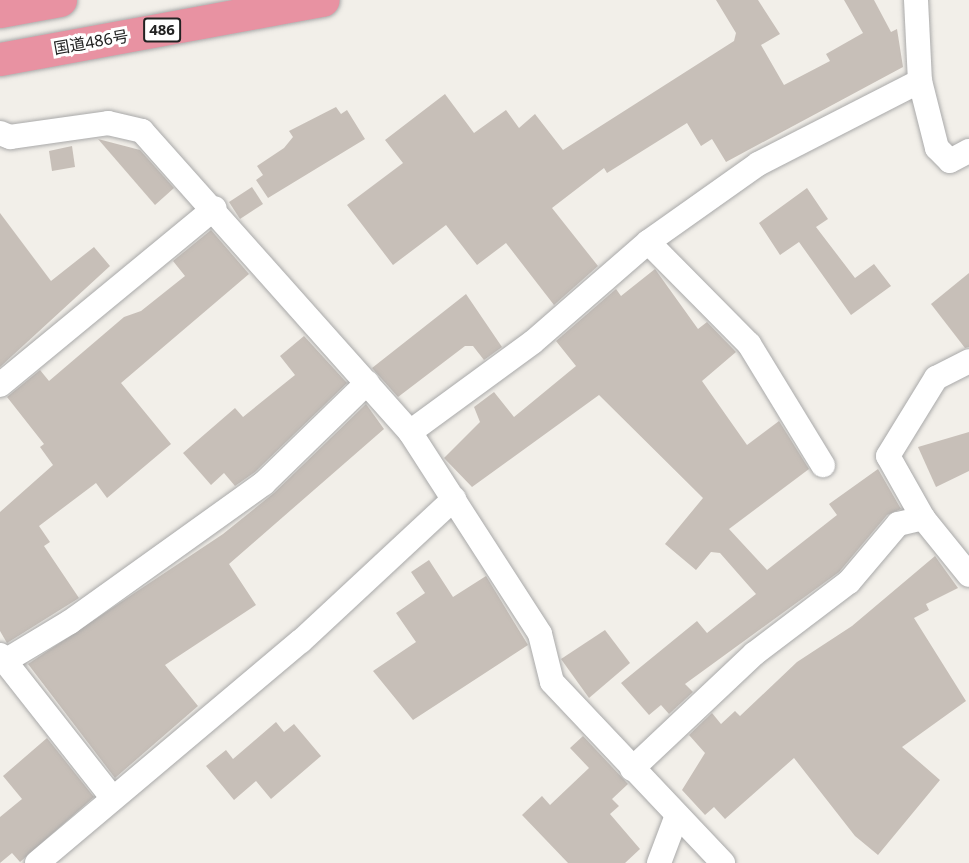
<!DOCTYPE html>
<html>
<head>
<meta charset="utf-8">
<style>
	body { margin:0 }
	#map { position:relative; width:969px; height:863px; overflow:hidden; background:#f2efe9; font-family:"Noto Sans","Noto Sans JP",sans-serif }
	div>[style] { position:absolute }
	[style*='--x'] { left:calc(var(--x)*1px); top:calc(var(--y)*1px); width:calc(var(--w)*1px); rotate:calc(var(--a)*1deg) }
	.building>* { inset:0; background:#c7bfb8 }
	.roads { filter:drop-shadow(0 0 2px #a9a9a9) drop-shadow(0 0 2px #a9a9a9) }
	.street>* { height:24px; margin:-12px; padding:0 12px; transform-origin:12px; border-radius:12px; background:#fff }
	.highway>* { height:33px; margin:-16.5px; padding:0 16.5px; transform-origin:16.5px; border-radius:16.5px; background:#e892a2 }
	span { translate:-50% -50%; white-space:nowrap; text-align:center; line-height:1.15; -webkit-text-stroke:6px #fff; paint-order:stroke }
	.shield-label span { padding:2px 4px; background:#fff; border:2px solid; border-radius:4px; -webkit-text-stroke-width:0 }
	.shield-label { font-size:15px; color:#222; font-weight:700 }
	.street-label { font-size:16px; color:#222 }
</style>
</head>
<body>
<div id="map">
	<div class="building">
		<i style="clip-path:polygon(716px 0,758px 0,780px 34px,761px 45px,784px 85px,830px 61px,826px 54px,863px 33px,844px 0,874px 0,891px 32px,897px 29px,903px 67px,726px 162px,712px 139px,701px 146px,687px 123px,607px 173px,604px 168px,552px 208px,598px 266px,554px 305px,506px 243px,477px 265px,446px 225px,393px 265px,347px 205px,403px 163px,385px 140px,445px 94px,474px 133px,506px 110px,519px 128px,535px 114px,563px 150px,734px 41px,736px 33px)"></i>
		<i style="clip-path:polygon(336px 107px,341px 114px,347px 110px,365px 139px,268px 198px,256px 180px,263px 175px,257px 166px,284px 148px,293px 137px,289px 131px)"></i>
		<i style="clip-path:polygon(98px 139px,140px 150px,174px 188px,155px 205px)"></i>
		<i style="clip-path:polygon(72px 146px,75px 167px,52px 171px,49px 151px)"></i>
		<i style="clip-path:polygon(252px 187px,263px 204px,240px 219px,229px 202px)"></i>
		<i style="clip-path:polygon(807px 188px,828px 219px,816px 227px,855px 278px,874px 264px,891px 286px,851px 315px,799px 242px,780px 255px,759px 223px)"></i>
		<i style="clip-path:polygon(0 213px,51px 281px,94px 247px,110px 266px,0 367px)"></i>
		<i style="clip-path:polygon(211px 230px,249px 274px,121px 383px,171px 444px,107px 498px,96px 483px,39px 526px,50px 542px,44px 546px,79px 598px,7px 643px,0 631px,0 512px,53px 465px,40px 447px,44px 444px,7px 397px,40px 370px,49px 381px,124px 317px,141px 311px,185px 276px,173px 261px)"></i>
		<i style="clip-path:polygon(655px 269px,698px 329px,707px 322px,736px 352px,702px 381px,747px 445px,779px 421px,809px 469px,729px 529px,767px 570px,837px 515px,829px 504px,878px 469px,901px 509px,887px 515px,839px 572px,685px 684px,693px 692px,669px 714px,661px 705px,649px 715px,621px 683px,697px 621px,707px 633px,756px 594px,720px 553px,711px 552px,696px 570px,665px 544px,703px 498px,599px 395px,472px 487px,444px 458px,480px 422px,474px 407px,494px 392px,514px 417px,576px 366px,556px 341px,616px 289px,621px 296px)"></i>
		<i style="clip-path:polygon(969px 273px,969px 347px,965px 348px,931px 304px)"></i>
		<i style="clip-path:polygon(466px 294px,502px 347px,484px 360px,473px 346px,465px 346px,398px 397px,372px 368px)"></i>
		<i style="clip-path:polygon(304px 336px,347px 383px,255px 472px,235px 486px,224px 473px,211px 485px,183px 453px,235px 408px,243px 417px,295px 375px,280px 356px)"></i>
		<i style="clip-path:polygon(366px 404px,384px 429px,229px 564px,256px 605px,165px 665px,198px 706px,115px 778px,28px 664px,223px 534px,274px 493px)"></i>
		<i style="clip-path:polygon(969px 432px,969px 471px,936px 487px,918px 447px)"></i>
		<i style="clip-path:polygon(935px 556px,958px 588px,926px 604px,929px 610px,914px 618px,966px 701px,902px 747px,940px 780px,878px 855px,855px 836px,794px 758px,725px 819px,714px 807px,705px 815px,682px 790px,705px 753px,689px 735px,712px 713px,721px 724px,735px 711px,740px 716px,797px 662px,852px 626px)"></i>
		<i style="clip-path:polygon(429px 560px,453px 597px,486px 576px,528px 645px,413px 720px,373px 671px,416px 642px,396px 613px,425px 593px,411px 572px)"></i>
		<i style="clip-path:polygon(605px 630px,630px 663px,589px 698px,561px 659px)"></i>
		<i style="clip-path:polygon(276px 722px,284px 732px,294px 724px,321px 756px,271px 799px,256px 781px,234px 800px,206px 766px,226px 750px,233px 759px)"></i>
		<i style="clip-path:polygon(583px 736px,628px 784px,612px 799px,619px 806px,610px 814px,640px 849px,625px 863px,568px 863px,522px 815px,542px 796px,550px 805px,589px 768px,570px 748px)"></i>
		<i style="clip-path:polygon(47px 738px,94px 797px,20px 862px,12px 853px,0 863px,0 817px,22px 799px,3px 776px)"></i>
	</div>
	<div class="roads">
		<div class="street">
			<i style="--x:916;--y:0;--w:81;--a:87.2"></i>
			<i style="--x:920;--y:81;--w:69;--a:75.8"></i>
			<i style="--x:937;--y:148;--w:18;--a:45"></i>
			<i style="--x:950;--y:161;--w:21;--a:-28"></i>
			<i style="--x:0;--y:133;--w:11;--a:22"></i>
			<i style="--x:10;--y:137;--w:99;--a:-8.1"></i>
			<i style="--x:108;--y:123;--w:35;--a:13"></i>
			<i style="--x:142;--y:131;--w:403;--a:48.3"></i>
			<i style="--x:410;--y:432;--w:240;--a:57.2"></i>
			<i style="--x:540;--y:634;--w:49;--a:76"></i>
			<i style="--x:552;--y:682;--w:249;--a:46.6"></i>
			<i style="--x:648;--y:242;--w:144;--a:45.3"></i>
			<i style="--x:749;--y:344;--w:142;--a:58.6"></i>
			<i style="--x:0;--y:385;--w:278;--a:-39.5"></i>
			<i style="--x:410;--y:432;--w:152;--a:-36.2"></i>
			<i style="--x:533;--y:342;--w:152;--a:-41"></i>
			<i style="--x:648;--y:242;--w:135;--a:-35.3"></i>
			<i style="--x:758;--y:164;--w:182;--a:-27.1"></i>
			<i style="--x:923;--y:518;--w:71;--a:-119.4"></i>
			<i style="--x:888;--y:456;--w:92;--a:-58.4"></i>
			<i style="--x:936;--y:378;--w:37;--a:-27"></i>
			<i style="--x:0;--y:655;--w:179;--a:51.8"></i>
			<i style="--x:5;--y:661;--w:76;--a:-31"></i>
			<i style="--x:70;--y:622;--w:239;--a:-35.6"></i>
			<i style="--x:264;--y:483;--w:144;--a:-44.2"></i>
			<i style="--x:632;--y:769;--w:168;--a:-43.3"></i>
			<i style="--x:754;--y:654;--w:119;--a:-37.2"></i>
			<i style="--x:849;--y:582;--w:76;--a:-49.8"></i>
			<i style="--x:898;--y:524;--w:26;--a:-13"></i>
			<i style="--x:923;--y:518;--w:73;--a:51.1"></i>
			<i style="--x:37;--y:863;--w:345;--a:-40.1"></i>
			<i style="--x:301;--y:641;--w:209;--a:-42.9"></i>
			<i style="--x:659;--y:863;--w:48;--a:-69.3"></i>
		</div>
		<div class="highway">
			<i style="--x:0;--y:11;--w:61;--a:-10.4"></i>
			<i style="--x:0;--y:59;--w:328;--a:-10.4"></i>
		</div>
	</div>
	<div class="shield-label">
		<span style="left:162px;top:30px">486</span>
	</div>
	<div class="street-label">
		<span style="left:91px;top:42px;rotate:-10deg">国道486号</span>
	</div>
</div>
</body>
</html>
